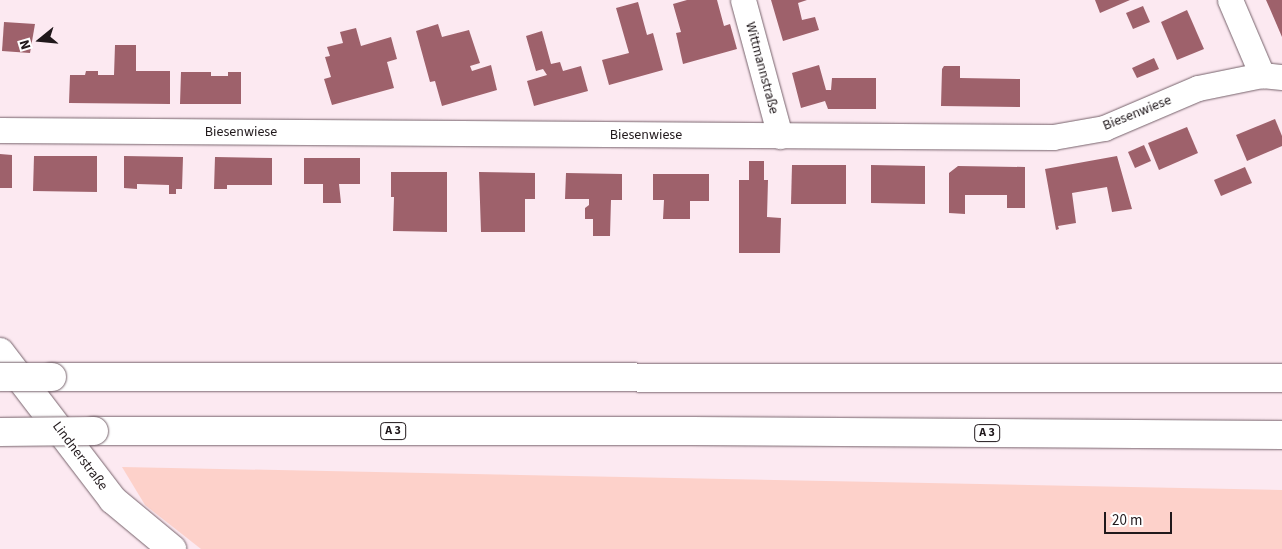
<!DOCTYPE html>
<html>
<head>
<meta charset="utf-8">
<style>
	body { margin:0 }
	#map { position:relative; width:1282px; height:549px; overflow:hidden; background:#fce9f1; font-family:"Source Sans 3",sans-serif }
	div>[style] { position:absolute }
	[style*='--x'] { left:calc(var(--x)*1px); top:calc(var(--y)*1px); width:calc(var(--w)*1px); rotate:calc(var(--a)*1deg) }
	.green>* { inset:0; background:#fdd1ca }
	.building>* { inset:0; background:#9e616b }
	.roads { filter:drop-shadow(0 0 1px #76626b) drop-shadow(0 0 1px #76626b) }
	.street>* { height:25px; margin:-12.5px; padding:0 12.5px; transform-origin:12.5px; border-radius:12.5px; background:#fff }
	.secondary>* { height:28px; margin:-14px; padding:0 14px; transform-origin:14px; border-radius:14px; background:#fff }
	.highway>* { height:28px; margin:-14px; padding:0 14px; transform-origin:14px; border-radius:14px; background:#fff }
	.bridges { filter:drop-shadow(0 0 1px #76626b) drop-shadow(0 0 1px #76626b) }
	.highway-bridge>* { height:28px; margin:-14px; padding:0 14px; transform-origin:14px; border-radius:14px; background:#fff }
	span { translate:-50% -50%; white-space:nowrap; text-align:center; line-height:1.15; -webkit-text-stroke:4px #fff; paint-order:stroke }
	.shield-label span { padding:1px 4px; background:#fff; border:1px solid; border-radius:4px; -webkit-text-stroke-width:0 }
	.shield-label { font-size:12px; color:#20181b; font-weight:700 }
	.street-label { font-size:14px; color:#20181b }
	.north { position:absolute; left:15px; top:15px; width:50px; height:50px; -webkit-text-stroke:4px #fff; paint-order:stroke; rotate:253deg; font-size:14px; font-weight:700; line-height:20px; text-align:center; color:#20181b }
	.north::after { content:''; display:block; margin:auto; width:18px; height:22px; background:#20181b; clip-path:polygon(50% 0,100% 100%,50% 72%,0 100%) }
	.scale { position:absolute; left:1104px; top:512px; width:68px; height:22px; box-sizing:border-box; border:2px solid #20181b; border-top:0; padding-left:6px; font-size:15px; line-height:18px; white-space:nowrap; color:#20181b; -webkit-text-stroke:4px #fff; paint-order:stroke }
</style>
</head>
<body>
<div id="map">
	<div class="green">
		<i style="clip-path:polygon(122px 467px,1282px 490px,1282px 549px,201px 549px,145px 505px)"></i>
	</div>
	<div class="building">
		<i style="clip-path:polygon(687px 0,717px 0,724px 26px,730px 24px,737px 49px,683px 64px,676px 33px,681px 32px,673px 4px)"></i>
		<i style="clip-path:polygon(771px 0,807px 0,798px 3px,802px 20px,815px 17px,819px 30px,783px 41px)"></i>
		<i style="clip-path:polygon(1095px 0,1130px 0,1100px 13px)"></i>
		<i style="clip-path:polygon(1266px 0,1282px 0,1282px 37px,1270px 9px)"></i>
		<i style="clip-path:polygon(638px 2px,647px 35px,653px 33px,663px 70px,609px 85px,602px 60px,629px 53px,616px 8px)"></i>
		<i style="clip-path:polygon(1143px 6px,1150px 22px,1133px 29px,1126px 13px)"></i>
		<i style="clip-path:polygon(1187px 10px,1204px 49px,1177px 60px,1161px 22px)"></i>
		<i style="clip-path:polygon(4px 22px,35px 24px,30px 53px,2px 51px)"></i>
		<i style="clip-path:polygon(438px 24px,442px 37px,469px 30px,480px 63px,470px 66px,472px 71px,491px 65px,497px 90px,442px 106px,435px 81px,430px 82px,416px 31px)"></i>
		<i style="clip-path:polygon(356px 28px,361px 46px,391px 37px,397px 59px,387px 62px,394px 88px,332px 105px,324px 79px,331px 77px,325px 57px,330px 56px,327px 47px,343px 43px,340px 32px)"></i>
		<i style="clip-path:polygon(542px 31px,551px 64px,560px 62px,563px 71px,581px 66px,588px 91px,534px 106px,527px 81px,547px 75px,543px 69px,536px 71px,526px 36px)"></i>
		<i style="clip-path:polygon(115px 45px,136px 45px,136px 71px,170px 71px,170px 104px,69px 103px,70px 75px,85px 75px,86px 71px,98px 71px,98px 75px,114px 75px)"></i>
		<i style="clip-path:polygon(1154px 58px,1159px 69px,1137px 78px,1132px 68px)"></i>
		<i style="clip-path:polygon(819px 65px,826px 90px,831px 90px,832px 78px,876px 78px,876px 109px,828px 109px,825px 101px,801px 108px,792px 73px)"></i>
		<i style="clip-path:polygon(944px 66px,960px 66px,960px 78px,1020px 79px,1020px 107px,941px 106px,942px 69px)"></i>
		<i style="clip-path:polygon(181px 72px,211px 72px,211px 76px,228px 76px,228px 72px,241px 72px,241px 104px,180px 104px)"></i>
		<i style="clip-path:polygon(1275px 119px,1282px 136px,1282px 146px,1247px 161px,1236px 135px)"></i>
		<i style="clip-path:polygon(1187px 127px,1198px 153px,1159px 170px,1148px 143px)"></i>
		<i style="clip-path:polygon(1144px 145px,1151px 161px,1135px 168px,1128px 152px)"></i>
		<i style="clip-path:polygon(0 154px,12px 155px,12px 188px,0 188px)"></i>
		<i style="clip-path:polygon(34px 156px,97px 156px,97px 192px,33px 191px)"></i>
		<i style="clip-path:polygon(124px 156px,183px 157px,182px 189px,176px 189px,176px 194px,169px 194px,169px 185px,137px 184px,137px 189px,124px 188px)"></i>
		<i style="clip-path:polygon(1117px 156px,1132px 209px,1112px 212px,1107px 187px,1072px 193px,1076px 223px,1058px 226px,1059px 229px,1056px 230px,1045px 169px)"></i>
		<i style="clip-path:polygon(215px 157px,272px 158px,272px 185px,227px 185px,227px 189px,214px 189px)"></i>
		<i style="clip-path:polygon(304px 158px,360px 158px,360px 184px,339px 184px,341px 203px,323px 203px,323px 184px,304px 184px)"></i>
		<i style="clip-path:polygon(749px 161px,764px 161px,764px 180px,768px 180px,767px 217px,781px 218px,780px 253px,739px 253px,739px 180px,749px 180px)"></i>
		<i style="clip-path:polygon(792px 165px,846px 165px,846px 204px,791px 204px)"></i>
		<i style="clip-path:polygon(871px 165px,925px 166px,925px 204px,871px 203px)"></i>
		<i style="clip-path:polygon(958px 166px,1025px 167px,1025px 208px,1007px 208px,1007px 195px,965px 195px,965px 214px,949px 213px,949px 173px)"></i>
		<i style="clip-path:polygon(1245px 167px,1252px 183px,1221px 196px,1214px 180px)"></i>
		<i style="clip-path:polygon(391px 172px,447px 172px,447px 232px,393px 231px,394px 197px,391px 197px)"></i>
		<i style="clip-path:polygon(479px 172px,535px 173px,535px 199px,525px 199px,525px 232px,481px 232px)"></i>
		<i style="clip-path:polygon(566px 173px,622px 174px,622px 200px,611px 200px,610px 236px,593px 236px,593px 219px,585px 219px,585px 208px,589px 205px,589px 199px,565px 199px)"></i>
		<i style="clip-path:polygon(653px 174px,709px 174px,709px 201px,690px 201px,690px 219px,663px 219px,664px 200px,653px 200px)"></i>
	</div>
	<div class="roads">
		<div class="street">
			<i style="--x:743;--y:0;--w:141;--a:74.8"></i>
			<i style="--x:1230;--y:0;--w:82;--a:66.9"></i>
			<i style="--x:0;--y:130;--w:1053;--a:0.38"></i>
			<i style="--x:1053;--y:137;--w:52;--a:-10"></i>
			<i style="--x:1104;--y:128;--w:102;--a:-23.1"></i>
			<i style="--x:1198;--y:88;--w:65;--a:-11.5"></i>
			<i style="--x:1262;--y:75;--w:20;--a:6"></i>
		</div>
		<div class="secondary">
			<i style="--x:0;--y:352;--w:186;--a:52.6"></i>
			<i style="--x:113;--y:500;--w:77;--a:39.7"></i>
		</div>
		<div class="highway">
			<i style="--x:52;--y:377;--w:1230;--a:0.05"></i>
			<i style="--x:94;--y:431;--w:598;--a:0"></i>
			<i style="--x:692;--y:431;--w:590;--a:0.39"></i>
		</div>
	</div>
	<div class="bridges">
		<div class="highway-bridge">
			<i style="--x:0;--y:377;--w:52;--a:0"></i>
			<i style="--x:0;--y:432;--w:94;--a:-0.6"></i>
		</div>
	</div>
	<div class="shield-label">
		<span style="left:393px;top:431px">A 3</span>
		<span style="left:987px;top:433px">A 3</span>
	</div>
	<div class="street-label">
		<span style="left:762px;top:68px;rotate:75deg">Wittmannstraße</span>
		<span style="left:1137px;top:113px;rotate:-22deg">Biesenwiese</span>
		<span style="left:241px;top:132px">Biesenwiese</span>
		<span style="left:646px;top:135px">Biesenwiese</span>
		<span style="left:80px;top:456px;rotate:53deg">Lindnerstraße</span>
	</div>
	<div class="north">N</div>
	<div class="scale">20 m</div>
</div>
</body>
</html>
